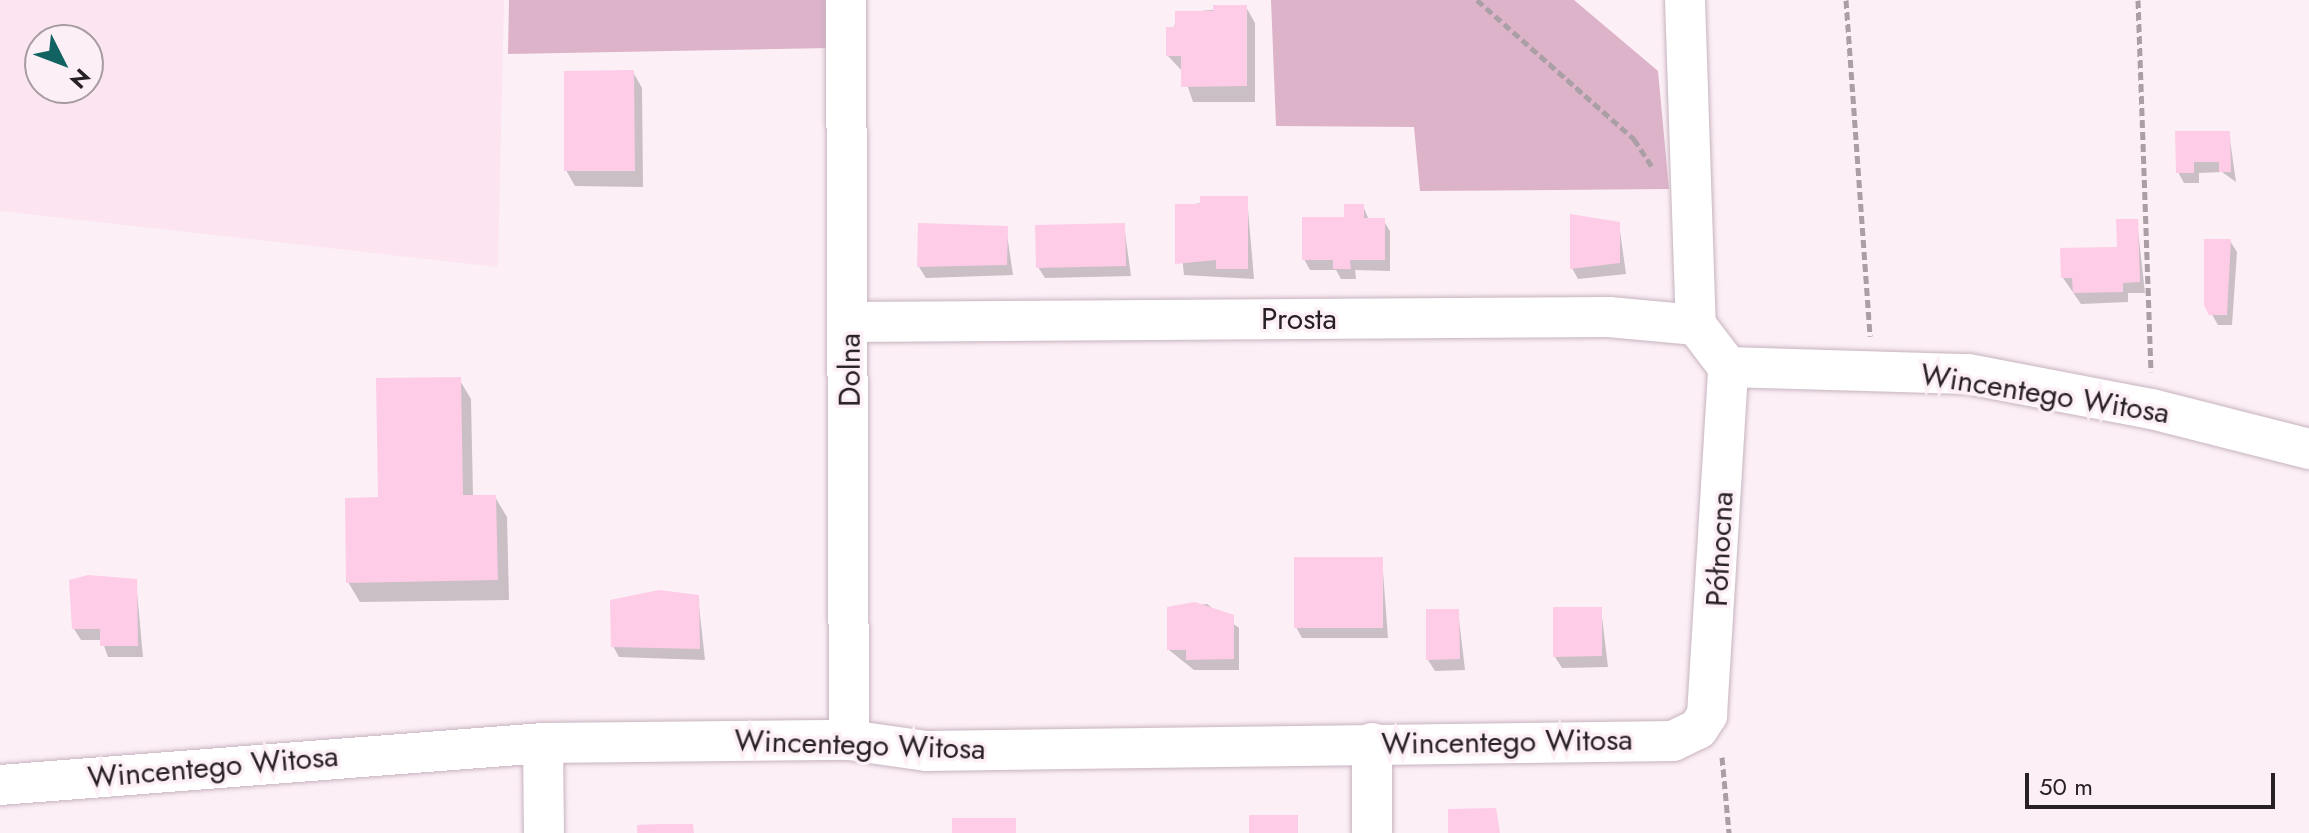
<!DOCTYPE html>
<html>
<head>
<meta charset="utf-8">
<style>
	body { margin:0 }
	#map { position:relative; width:2309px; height:833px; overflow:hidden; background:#fceff6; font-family:Jost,sans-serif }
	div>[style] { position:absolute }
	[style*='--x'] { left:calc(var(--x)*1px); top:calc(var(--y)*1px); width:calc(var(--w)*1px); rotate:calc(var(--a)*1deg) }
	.built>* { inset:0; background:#fce4f1 }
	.green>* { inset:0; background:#dcb3c9 }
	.shadow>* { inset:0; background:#0003 }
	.building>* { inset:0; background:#fecce7 }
	.path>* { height:5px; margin-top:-2.5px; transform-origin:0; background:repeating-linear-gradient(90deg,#aa9fa5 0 8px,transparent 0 12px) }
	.roads { filter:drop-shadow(0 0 2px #c7b3be) drop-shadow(0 0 2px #c7b3be) }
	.minor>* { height:40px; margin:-20px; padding:0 20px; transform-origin:20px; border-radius:20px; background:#fff }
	span { translate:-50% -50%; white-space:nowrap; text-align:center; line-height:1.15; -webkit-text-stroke:7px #fceff6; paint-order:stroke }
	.street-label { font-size:30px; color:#272024 }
	.north { position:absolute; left:24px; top:24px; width:80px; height:80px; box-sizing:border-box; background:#fceff6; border:2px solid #a79ca2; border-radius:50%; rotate:132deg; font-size:22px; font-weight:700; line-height:32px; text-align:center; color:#272024 }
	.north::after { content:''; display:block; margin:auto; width:28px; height:36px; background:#116261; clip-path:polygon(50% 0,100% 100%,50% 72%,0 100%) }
	.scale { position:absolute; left:2025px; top:773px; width:250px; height:36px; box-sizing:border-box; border:4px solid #272024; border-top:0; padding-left:10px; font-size:24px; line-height:28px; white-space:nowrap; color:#272024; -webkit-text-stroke:6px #fceff6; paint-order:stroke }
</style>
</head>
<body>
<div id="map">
	<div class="built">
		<i style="clip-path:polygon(evenodd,0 0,504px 0,498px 267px,0 211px,0 0,40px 40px,88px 40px,88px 88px,40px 88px,40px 40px)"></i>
	</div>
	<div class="green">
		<i style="clip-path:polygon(509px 0,830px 0,830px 48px,508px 54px)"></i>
		<i style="clip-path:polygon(1271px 0,1574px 0,1658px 71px,1669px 189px,1420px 191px,1414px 127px,1276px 126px)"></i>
	</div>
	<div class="shadow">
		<i style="clip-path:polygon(1246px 7px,1255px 23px,1255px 102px,1193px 102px,1183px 72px,1168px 56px,1177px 13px)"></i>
		<i style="clip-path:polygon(633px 72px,642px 88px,643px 187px,575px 186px,566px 170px)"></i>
		<i style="clip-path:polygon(2229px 133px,2236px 182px,2222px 172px,2199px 173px,2199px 183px,2184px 183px,2178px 172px)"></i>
		<i style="clip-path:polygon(1247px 198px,1254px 279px,1184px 275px,1177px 206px)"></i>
		<i style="clip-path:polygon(1363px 206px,1369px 220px,1383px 220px,1390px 231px,1390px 271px,1355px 270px,1356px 279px,1341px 279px,1336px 270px,1310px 270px,1304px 259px)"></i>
		<i style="clip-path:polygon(2137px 221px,2145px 293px,2128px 293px,2128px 302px,2081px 304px,2063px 278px,2119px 249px)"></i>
		<i style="clip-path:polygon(1619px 224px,1626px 274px,1578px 279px,1572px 268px)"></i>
		<i style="clip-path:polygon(1124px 225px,1131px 276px,1045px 278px,1038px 267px)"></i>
		<i style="clip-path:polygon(1006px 228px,1013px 275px,926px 278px,919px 267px)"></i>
		<i style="clip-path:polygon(2230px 241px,2237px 252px,2232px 325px,2218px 325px,2206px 304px)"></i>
		<i style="clip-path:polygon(459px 379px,471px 399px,473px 497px,495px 497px,507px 517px,509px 600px,360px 602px,348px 582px,380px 499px)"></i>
		<i style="clip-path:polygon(1382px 559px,1388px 638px,1302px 638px,1296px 627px)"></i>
		<i style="clip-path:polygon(136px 581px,143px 657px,108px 657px,102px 640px,81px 640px,74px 629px)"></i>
		<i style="clip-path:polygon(698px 597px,705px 660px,619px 657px,613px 646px)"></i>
		<i style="clip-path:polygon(1207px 604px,1239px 628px,1239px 670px,1194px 670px,1169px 650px,1169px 609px)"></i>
		<i style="clip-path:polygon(1601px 609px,1608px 667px,1562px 668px,1555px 657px)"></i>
		<i style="clip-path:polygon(1458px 611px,1465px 670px,1435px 671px,1428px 660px)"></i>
	</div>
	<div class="building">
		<i style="clip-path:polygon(1213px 5px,1247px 5px,1247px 86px,1181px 87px,1181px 56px,1166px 56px,1166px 27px,1175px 27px,1175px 11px,1213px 11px)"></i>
		<i style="clip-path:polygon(634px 70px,635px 171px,564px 171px,564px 71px)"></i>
		<i style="clip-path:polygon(2175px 131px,2230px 131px,2231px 172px,2219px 172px,2219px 162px,2194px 162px,2194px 173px,2176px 173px)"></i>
		<i style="clip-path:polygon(1200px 196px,1248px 196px,1248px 269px,1216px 269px,1216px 260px,1175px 264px,1175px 204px,1200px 204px)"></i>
		<i style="clip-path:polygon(1344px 204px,1364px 204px,1364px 218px,1385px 218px,1385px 260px,1350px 260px,1351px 269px,1333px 269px,1333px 260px,1302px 260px,1302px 217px,1344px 217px)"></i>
		<i style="clip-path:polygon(1570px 214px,1620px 222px,1620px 263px,1570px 269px)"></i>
		<i style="clip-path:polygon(2116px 219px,2138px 219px,2140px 282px,2123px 283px,2123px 292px,2073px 293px,2072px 278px,2061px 278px,2060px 248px,2117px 247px)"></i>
		<i style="clip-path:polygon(918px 223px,1008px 226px,1007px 265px,917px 267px)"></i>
		<i style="clip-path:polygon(1125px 223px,1126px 266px,1036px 268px,1035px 225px)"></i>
		<i style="clip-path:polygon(2204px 239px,2231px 239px,2227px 315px,2209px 315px,2204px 305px)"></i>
		<i style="clip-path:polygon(461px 377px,463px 495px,496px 495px,498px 580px,346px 583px,345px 498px,378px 497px,376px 378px)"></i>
		<i style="clip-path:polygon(1294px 557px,1383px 557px,1383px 628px,1294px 628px)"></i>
		<i style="clip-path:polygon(88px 575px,137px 579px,138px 646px,100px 646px,100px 629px,72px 629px,69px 580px)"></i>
		<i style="clip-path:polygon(659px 590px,699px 595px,700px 649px,611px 647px,610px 600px)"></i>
		<i style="clip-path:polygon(1195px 602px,1234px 615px,1234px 659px,1186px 660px,1186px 650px,1167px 650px,1167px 607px)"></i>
		<i style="clip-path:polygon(1553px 607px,1602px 607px,1602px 656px,1553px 657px)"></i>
		<i style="clip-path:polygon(1426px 609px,1459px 609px,1460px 659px,1426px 660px)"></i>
		<i style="clip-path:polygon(1496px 808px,1500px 833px,1448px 833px,1448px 809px)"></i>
		<i style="clip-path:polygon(1249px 815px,1298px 815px,1298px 833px,1249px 833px)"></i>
		<i style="clip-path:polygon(952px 818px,1016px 818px,1016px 833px,952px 833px)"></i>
		<i style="clip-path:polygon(659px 824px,693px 824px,694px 833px,637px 833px,637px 825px)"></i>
	</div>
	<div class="path">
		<i style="--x:1477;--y:0;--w:210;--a:41.5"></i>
		<i style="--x:1634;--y:139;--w:33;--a:57"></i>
		<i style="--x:1846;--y:0;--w:337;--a:85.9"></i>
		<i style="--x:2138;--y:0;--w:372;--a:88"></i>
		<i style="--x:1722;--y:757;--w:76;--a:84.7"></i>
	</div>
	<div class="roads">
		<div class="minor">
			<i style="--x:846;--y:0;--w:740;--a:89.77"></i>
			<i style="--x:1685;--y:0;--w:325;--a:88.1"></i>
			<i style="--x:850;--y:322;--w:759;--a:-0.38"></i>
			<i style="--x:1609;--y:317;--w:87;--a:5.3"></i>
			<i style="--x:1696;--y:325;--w:53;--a:52.7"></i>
			<i style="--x:1728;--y:367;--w:240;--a:1.7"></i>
			<i style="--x:1968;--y:374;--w:187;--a:10.8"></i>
			<i style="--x:2152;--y:409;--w:162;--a:14.3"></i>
			<i style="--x:543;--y:743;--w:90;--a:89.4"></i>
			<i style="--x:1372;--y:743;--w:90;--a:90"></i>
			<i style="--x:0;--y:785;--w:545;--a:-4.42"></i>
			<i style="--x:543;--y:743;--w:306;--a:-0.6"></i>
			<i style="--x:849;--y:740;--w:78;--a:8.1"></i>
			<i style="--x:926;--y:751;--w:747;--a:-0.77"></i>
			<i style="--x:1673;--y:741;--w:28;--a:-26"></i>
			<i style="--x:1698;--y:729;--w:17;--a:-57"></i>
			<i style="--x:1707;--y:715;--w:349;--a:-86.5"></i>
		</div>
	</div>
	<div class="street-label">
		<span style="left:1299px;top:319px">Prosta</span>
		<span style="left:850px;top:370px;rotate:-90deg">Dolna</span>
		<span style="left:2045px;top:394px;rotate:9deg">Wincentego Witosa</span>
		<span style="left:1720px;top:549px;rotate:-87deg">Północna</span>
		<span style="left:1507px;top:742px;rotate:-1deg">Wincentego Witosa</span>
		<span style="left:860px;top:745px;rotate:2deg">Wincentego Witosa</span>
		<span style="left:213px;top:767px;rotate:-5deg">Wincentego Witosa</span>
	</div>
	<div class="north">N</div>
	<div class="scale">50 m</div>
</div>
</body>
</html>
